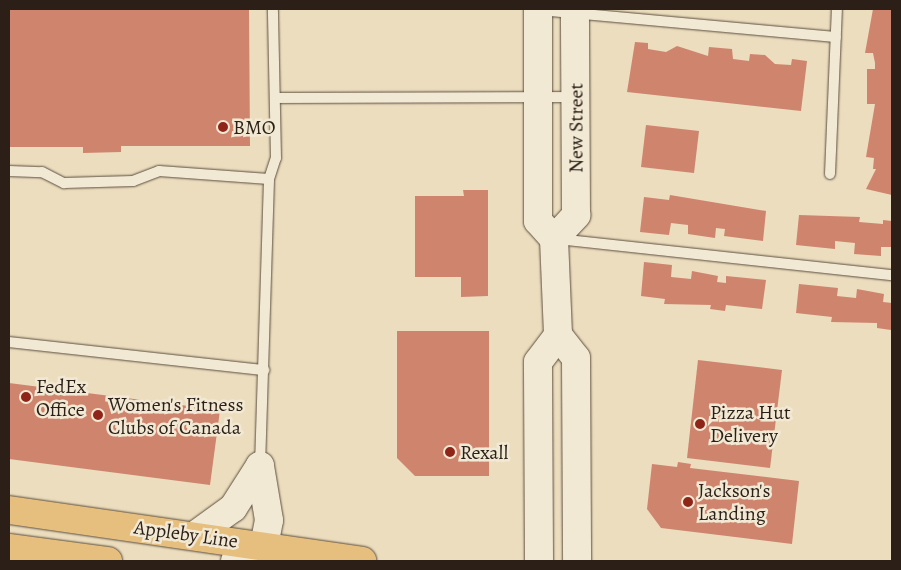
<!DOCTYPE html>
<html>
<head>
<meta charset="utf-8">
<style>
	body { margin:0 }
	#map { position:relative; width:901px; height:570px; overflow:hidden; background:#ebddbd; font-family:Alegreya,serif }
	div>[style] { position:absolute }
	[style*='--x'] { left:calc(var(--x)*1px); top:calc(var(--y)*1px); width:calc(var(--w)*1px); rotate:calc(var(--a)*1deg) }
	.building>* { inset:0; background:#cf846e }
	.roads { filter:drop-shadow(0 0 1px #5c4e40) drop-shadow(0 0 1px #5c4e40) }
	.lane>* { height:10px; margin:-5px; padding:0 5px; transform-origin:5px; border-radius:5px; background:#f2e9d4 }
	.secondary>* { height:28px; margin:-14px; padding:0 14px; transform-origin:14px; border-radius:14px; background:#f2e9d4 }
	.primary>* { height:28px; margin:-14px; padding:0 14px; transform-origin:14px; border-radius:14px; background:#e6be7e }
	.dots>* { width:14px; height:14px; translate:-50% -50%; box-sizing:border-box; border:2px solid #f2e9d4; border-radius:50% }
	span { translate:-50% -50%; white-space:nowrap; text-align:center; line-height:1.15; -webkit-text-stroke:5px #f2e9d4; paint-order:stroke }
	.poi-label { font-size:20px; color:#2c1f17 }
	.left { translate:0 -50%; text-align:left }
	.street-label { font-size:20px; color:#2c1f17 }
	.frame { position:absolute; inset:0; border:10px solid #2c1f17; pointer-events:none }
</style>
</head>
<body>
<div id="map">
	<div class="building">
		<i style="clip-path:polygon(9px 9px,249px 9px,250px 146px,121px 146px,121px 152px,83px 153px,83px 147px,9px 147px)"></i>
		<i style="clip-path:polygon(873px 9px,892px 9px,892px 195px,866px 189px,876px 169px,873px 169px,874px 158px,866px 157px,875px 104px,867px 104px,867px 69px,875px 69px,875px 63px,873px 53px,865px 53px)"></i>
		<i style="clip-path:polygon(635px 42px,648px 43px,648px 49px,666px 52px,677px 46px,708px 56px,709px 47px,732px 49px,733px 59px,749px 61px,750px 54px,765px 55px,775px 64px,791px 65px,792px 59px,807px 61px,801px 111px,627px 92px)"></i>
		<i style="clip-path:polygon(646px 125px,699px 131px,694px 173px,641px 167px)"></i>
		<i style="clip-path:polygon(463px 190px,488px 190px,488px 296px,461px 297px,461px 277px,415px 277px,415px 196px,464px 196px)"></i>
		<i style="clip-path:polygon(670px 195px,766px 211px,763px 241px,724px 236px,725px 229px,716px 228px,715px 238px,688px 234px,688px 225px,671px 223px,669px 235px,640px 232px,644px 197px,669px 200px)"></i>
		<i style="clip-path:polygon(799px 215px,860px 217px,859px 222px,883px 224px,883px 220px,892px 221px,892px 255px,891px 247px,881px 247px,881px 256px,854px 254px,855px 243px,835px 241px,835px 249px,796px 245px)"></i>
		<i style="clip-path:polygon(644px 262px,672px 265px,671px 277px,691px 279px,692px 271px,718px 276px,717px 282px,726px 283px,726px 276px,766px 280px,762px 309px,726px 305px,725px 311px,710px 309px,711px 305px,664px 304px,665px 299px,641px 296px)"></i>
		<i style="clip-path:polygon(799px 284px,838px 288px,837px 296px,856px 298px,857px 289px,884px 294px,883px 302px,892px 303px,891px 330px,877px 328px,877px 323px,831px 322px,832px 317px,796px 313px)"></i>
		<i style="clip-path:polygon(397px 331px,489px 331px,489px 476px,415px 476px,397px 458px)"></i>
		<i style="clip-path:polygon(698px 360px,782px 370px,770px 468px,687px 458px)"></i>
		<i style="clip-path:polygon(9px 383px,220px 410px,210px 485px,9px 459px)"></i>
		<i style="clip-path:polygon(678px 462px,691px 464px,690px 468px,799px 481px,792px 544px,661px 528px,647px 509px,652px 464px,677px 467px)"></i>
	</div>
	<div class="roads">
		<div class="lane">
			<i style="--x:539;--y:10;--w:298;--a:5.2"></i>
			<i style="--x:276;--y:98;--w:299;--a:-0.2"></i>
			<i style="--x:9;--y:171;--w:33;--a:2"></i>
			<i style="--x:42;--y:172;--w:25;--a:27"></i>
			<i style="--x:64;--y:183;--w:69;--a:-1.7"></i>
			<i style="--x:133;--y:181;--w:28;--a:-21"></i>
			<i style="--x:159;--y:171;--w:110;--a:4.2"></i>
			<i style="--x:830;--y:174;--w:165;--a:-87.6"></i>
			<i style="--x:558;--y:239;--w:336;--a:6.2"></i>
			<i style="--x:9;--y:342;--w:257;--a:6.3"></i>
			<i style="--x:260;--y:466;--w:287;--a:-88.2"></i>
			<i style="--x:269;--y:179;--w:22;--a:-72"></i>
			<i style="--x:276;--y:158;--w:149;--a:-91.2"></i>
		</div>
		<div class="secondary">
			<i style="--x:538;--y:9;--w:212;--a:90"></i>
			<i style="--x:538;--y:221;--w:24;--a:48"></i>
			<i style="--x:554;--y:239;--w:96;--a:87.6"></i>
			<i style="--x:558;--y:335;--w:29;--a:52"></i>
			<i style="--x:576;--y:358;--w:203;--a:89.7"></i>
			<i style="--x:554;--y:239;--w:33;--a:-47"></i>
			<i style="--x:576;--y:215;--w:206;--a:-90.3"></i>
			<i style="--x:194;--y:536;--w:48;--a:-35.7"></i>
			<i style="--x:233;--y:508;--w:50;--a:-57.3"></i>
			<i style="--x:235;--y:561;--w:33;--a:-27"></i>
			<i style="--x:264;--y:546;--w:26;--a:-79"></i>
			<i style="--x:269;--y:520;--w:55;--a:-99.5"></i>
			<i style="--x:539;--y:561;--w:199;--a:-90.3"></i>
			<i style="--x:538;--y:362;--w:34;--a:-53"></i>
		</div>
		<div class="primary">
			<i style="--x:9;--y:510;--w:357;--a:8.2"></i>
			<i style="--x:9;--y:548;--w:100;--a:7.5"></i>
		</div>
	</div>
	<div class="dots">
		<i style="left:223px;top:127px;background:#8f2418"></i>
		<i style="left:26px;top:397px;background:#8f2418"></i>
		<i style="left:98px;top:415px;background:#8f2418"></i>
		<i style="left:700px;top:424px;background:#8f2418"></i>
		<i style="left:450px;top:452px;background:#8f2418"></i>
		<i style="left:688px;top:502px;background:#8f2418"></i>
	</div>
	<div class="poi-label">
		<span class="left" style="left:233px;top:127px">BMO</span>
		<span class="left" style="left:36px;top:398px">FedEx<br>Office</span>
		<span class="left" style="left:108px;top:416px">Women's Fitness<br>Clubs of Canada</span>
		<span class="left" style="left:710px;top:424px">Pizza Hut<br>Delivery</span>
		<span class="left" style="left:460px;top:452px">Rexall</span>
		<span class="left" style="left:698px;top:502px">Jackson's<br>Landing</span>
	</div>
	<div class="street-label">
		<span style="left:576px;top:128px;rotate:-90deg">New Street</span>
		<span style="left:186px;top:534px;rotate:8deg">Appleby Line</span>
	</div>
	<div class="frame"></div>
</div>
</body>
</html>
